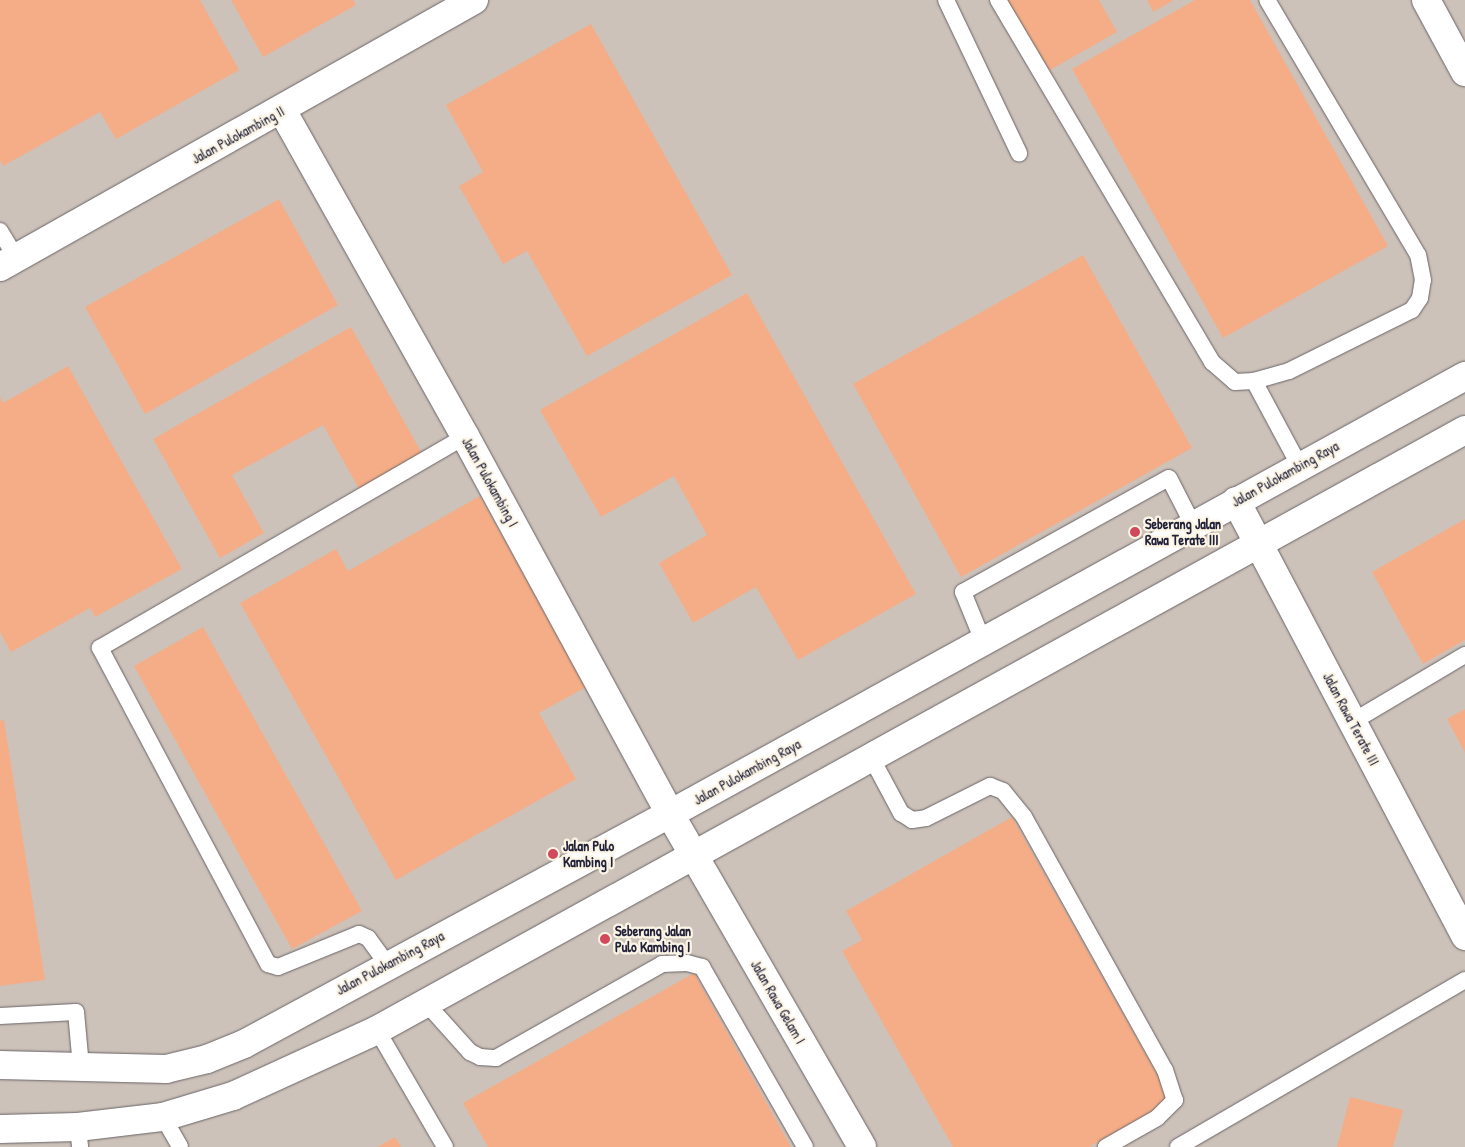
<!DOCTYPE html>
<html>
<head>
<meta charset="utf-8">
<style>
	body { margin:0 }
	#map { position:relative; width:1465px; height:1147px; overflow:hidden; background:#ecdfbc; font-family:"Patrick Hand",sans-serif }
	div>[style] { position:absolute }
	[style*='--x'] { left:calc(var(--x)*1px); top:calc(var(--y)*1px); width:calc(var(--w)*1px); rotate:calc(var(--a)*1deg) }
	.industrial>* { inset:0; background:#cdc2b9 }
	.building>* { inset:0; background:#f4ad87 }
	.roads { filter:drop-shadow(0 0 1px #696468) drop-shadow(0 0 1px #696468) }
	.service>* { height:16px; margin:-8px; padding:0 8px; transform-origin:8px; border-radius:8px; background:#fff }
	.minor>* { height:28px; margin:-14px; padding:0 14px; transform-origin:14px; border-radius:14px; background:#fff }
	.tertiary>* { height:28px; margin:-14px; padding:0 14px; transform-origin:14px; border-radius:14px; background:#fff }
	.dots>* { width:14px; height:14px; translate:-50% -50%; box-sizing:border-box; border:2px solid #fcf5e5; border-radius:50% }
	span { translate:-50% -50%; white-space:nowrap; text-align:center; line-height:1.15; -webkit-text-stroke:4.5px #fcf5e5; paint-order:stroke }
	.street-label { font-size:14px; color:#22223b }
	.poi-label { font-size:14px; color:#22223b; font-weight:700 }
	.left { translate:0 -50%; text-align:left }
</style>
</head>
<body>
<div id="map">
	<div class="industrial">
		<i style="clip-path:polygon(0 0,1465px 0,1465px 1147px,0 1147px)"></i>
	</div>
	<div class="building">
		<i style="clip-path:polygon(0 0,200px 0,239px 70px,116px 139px,100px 112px,3px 166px,0 160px)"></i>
		<i style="clip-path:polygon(231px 0,353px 0,356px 5px,263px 57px)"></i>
		<i style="clip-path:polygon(1001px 0,1099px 0,1117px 32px,1043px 74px)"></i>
		<i style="clip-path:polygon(1147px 0,1174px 0,1153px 12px)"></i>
		<i style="clip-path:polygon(1195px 0,1250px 0,1388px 246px,1223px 338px,1072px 69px)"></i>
		<i style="clip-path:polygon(591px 24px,732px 275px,587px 356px,527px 251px,503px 264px,459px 186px,483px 172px,446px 105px)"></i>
		<i style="clip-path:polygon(279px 199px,338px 305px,145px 414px,85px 307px)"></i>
		<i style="clip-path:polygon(1083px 255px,1192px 448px,961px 577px,853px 384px)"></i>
		<i style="clip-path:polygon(747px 293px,916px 594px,798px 660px,756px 587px,693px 623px,659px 563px,707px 535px,674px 476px,601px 517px,540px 410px)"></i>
		<i style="clip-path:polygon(351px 327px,424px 457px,361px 492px,323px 425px,232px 475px,264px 533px,220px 558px,153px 439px)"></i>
		<i style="clip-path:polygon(68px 366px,182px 569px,95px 617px,90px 608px,11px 652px,0 632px,0 397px,3px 403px)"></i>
		<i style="clip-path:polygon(480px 496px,586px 687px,539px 713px,576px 779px,396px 880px,240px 603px,336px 549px,348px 571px)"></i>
		<i style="clip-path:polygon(1465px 519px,1465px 640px,1423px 664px,1372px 572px)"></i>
		<i style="clip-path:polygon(203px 627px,362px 911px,292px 949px,134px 666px)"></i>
		<i style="clip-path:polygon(1465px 709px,1465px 753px,1447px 719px)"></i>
		<i style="clip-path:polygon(4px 720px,45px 980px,0 986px,0 721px)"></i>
		<i style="clip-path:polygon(1012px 817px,1172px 1101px,1089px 1147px,953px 1147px,842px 951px,862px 940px,846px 911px)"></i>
		<i style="clip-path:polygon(694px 973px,791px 1147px,488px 1147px,463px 1103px)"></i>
		<i style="clip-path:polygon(1350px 1097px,1403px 1110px,1393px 1147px,1337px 1147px)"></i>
		<i style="clip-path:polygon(395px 1137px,401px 1147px,377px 1147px)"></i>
	</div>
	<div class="roads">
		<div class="service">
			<i style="--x:946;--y:0;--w:170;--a:64.5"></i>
			<i style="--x:998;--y:0;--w:421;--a:59.4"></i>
			<i style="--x:1212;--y:362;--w:30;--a:41"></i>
			<i style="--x:1235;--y:382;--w:19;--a:-3"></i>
			<i style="--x:1254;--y:381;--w:36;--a:-16"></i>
			<i style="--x:1289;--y:371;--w:137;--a:-26.4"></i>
			<i style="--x:1412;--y:310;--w:14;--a:-56"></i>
			<i style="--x:1420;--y:298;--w:18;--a:-81"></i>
			<i style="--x:1423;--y:280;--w:25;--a:-101"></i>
			<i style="--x:1418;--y:255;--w:296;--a:-120.6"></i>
			<i style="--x:0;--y:231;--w:31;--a:59"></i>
			<i style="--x:1254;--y:381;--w:95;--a:61.8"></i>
			<i style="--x:983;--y:641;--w:53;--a:-112.2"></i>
			<i style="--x:963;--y:592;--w:235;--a:-29"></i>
			<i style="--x:1169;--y:478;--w:53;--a:62.9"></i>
			<i style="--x:1352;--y:722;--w:131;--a:-30.7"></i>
			<i style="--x:871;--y:757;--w:64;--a:61.8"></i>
			<i style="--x:901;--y:813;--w:13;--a:32"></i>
			<i style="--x:912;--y:820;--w:14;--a:-8"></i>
			<i style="--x:926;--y:818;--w:72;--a:-26.6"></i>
			<i style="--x:990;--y:786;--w:14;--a:21"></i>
			<i style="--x:1003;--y:791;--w:33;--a:51"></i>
			<i style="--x:1024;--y:817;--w:290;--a:60.9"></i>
			<i style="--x:1165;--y:1070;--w:32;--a:72"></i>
			<i style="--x:1175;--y:1100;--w:25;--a:135"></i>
			<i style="--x:1157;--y:1118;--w:59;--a:150.4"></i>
			<i style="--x:387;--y:964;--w:32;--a:-126"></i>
			<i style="--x:368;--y:938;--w:10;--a:-156"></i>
			<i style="--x:359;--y:934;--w:87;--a:157.8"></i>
			<i style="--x:278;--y:967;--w:10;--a:-163"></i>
			<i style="--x:268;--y:964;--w:358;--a:-118"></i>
			<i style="--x:100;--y:648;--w:422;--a:-30.1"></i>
			<i style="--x:426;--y:1003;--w:66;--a:48.1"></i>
			<i style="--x:470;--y:1052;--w:11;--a:27"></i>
			<i style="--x:480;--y:1057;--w:16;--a:4"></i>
			<i style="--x:496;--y:1058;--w:191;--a:-29.5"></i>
			<i style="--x:662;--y:964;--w:25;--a:-2"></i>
			<i style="--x:687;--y:963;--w:16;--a:15"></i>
			<i style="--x:702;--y:967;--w:207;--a:60.2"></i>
			<i style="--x:0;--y:1016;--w:76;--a:-3"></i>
			<i style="--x:76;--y:1012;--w:55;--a:84.8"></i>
			<i style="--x:377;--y:1030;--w:135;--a:59.8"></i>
			<i style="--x:163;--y:1117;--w:34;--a:60"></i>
			<i style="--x:78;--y:1127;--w:20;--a:84"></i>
			<i style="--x:1178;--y:1147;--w:332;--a:-30.2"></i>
		</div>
		<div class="minor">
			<i style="--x:282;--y:110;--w:374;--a:60.7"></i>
			<i style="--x:465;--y:436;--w:430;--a:61.5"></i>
			<i style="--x:670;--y:814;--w:384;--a:60"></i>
			<i style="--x:0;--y:267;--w:544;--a:-29.39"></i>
			<i style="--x:1236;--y:501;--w:492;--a:62.2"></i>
		</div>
		<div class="tertiary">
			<i style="--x:1426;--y:0;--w:82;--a:61.6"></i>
			<i style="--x:0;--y:1065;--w:166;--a:1.4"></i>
			<i style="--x:166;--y:1069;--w:42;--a:-13.7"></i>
			<i style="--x:207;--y:1059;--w:40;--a:-22"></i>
			<i style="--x:244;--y:1044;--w:484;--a:-28.4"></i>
			<i style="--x:670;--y:814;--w:908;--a:-28.85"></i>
			<i style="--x:0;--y:1129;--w:78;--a:-1.5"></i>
			<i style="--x:78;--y:1127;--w:86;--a:-6.7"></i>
			<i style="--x:163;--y:1117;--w:73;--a:-16.7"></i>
			<i style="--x:233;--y:1096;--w:158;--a:-24.6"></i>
			<i style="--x:377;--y:1030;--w:1242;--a:-28.88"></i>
		</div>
	</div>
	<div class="dots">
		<i style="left:1135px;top:532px;background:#d1495b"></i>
		<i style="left:553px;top:854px;background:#d1495b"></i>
		<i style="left:605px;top:939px;background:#d1495b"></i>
	</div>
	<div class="street-label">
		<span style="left:238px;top:135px;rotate:-29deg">Jalan Pulokambing II</span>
		<span style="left:1285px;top:474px;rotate:-29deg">Jalan Pulokambing Raya</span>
		<span style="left:490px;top:482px;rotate:61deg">Jalan Pulokambing I</span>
		<span style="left:1351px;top:719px;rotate:62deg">Jalan Rawa Terate III</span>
		<span style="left:747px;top:772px;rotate:-29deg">Jalan Pulokambing Raya</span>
		<span style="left:390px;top:963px;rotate:-28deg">Jalan Pulokambing Raya</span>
		<span style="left:778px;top:1002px;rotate:60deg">Jalan Rawa Gelam I</span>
	</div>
	<div class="poi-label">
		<span class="left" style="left:1145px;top:532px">Seberang Jalan<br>Rawa Terate III</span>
		<span class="left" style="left:563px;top:854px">Jalan Pulo<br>Kambing I</span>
		<span class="left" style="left:615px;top:939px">Seberang Jalan<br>Pulo Kambing I</span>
	</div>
</div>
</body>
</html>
